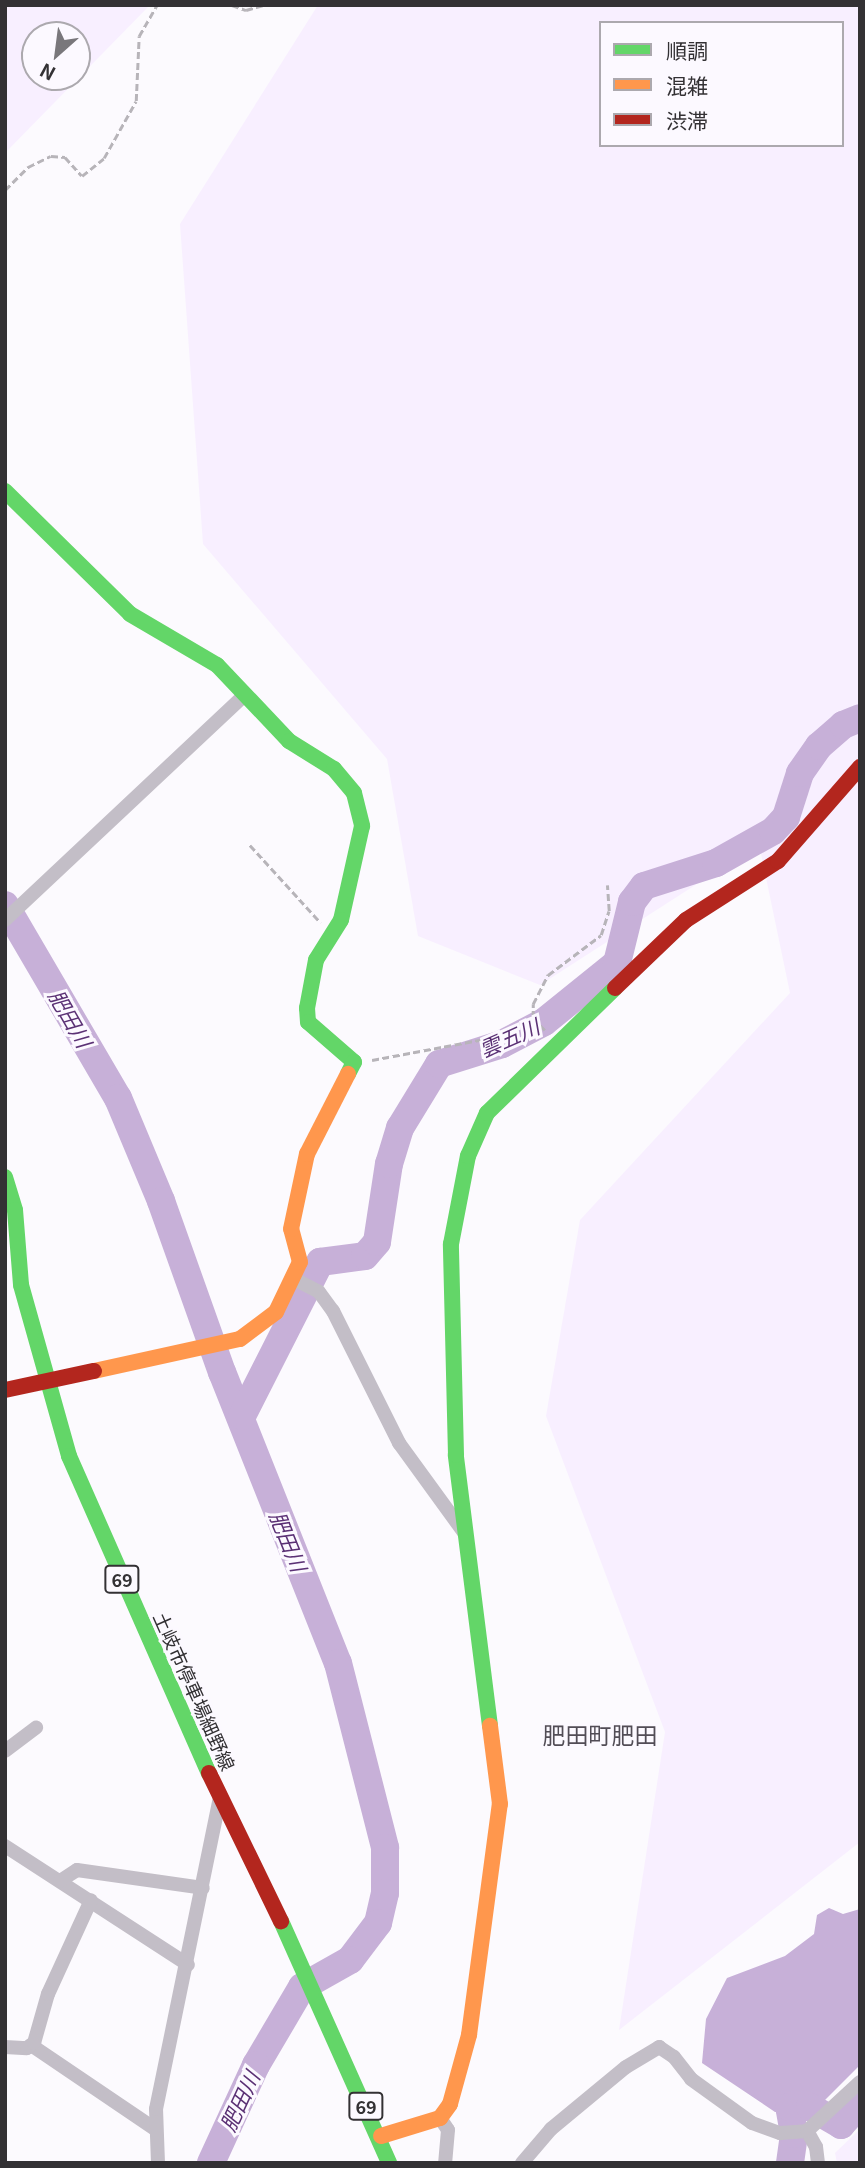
<!DOCTYPE html>
<html>
<head>
<meta charset="utf-8">
<style>
	body { margin:0 }
	#map { position:relative; width:865px; height:2168px; overflow:hidden; background:#fcfafe; font-family:Georgia,"Noto Sans JP",serif }
	div>[style] { position:absolute }
	[style*='--x'] { left:calc(var(--x)*1px); top:calc(var(--y)*1px); width:calc(var(--w)*1px); rotate:calc(var(--a)*1deg) }
	.green>* { inset:0; background:#f8efff }
	.water>* { inset:0; background:#c7b0d8 }
	.river>* { height:28px; margin:-14px; padding:0 14px; transform-origin:14px; border-radius:14px; background:#c7b0d8 }
	.path>* { height:2.5px; margin-top:-1.25px; transform-origin:0; background:repeating-linear-gradient(90deg,#b7b4b9 0 7px,transparent 0 10.5px) }
	.street>* { height:14px; margin:-7px; padding:0 7px; transform-origin:7px; border-radius:7px; background:#c3bec7 }
	.fast>* { height:16px; margin:-8px; padding:0 8px; transform-origin:8px; border-radius:8px; background:#63d668 }
	.slow>* { height:16px; margin:-8px; padding:0 8px; transform-origin:8px; border-radius:8px; background:#ff974d }
	.jam>* { height:16px; margin:-8px; padding:0 8px; transform-origin:8px; border-radius:8px; background:#b3261e }
	span { translate:-50% -50%; white-space:nowrap; text-align:center; line-height:1.15; -webkit-text-stroke:6px #fcf9ff; paint-order:stroke }
	.shield-label span { padding:2px 5px; background:#fcf9ff; border:2px solid; border-radius:5px; -webkit-text-stroke-width:0 }
	.shield-label { font-size:18px; color:#333134; font-weight:700 }
	.street-label { font-size:19px; color:#333134 }
	.water-label { font-size:21px; color:#5b3175; font-style:italic }
	.quarter-label { font-size:23px; color:#524d56 }
	.frame { position:absolute; inset:0; border:7px solid #333134; pointer-events:none }
	.legend { position:absolute; left:599px; top:21px; width:245px; height:126px; box-sizing:border-box; background:#fcf9ff; border:2px solid #aca9ae; margin:0; padding:9px 12px; list-style:none; font-size:21px; color:#333134 }
	.legend li { display:flex; align-items:center; gap:14px; height:35px }
	.legend b { width:35px; border:2px solid #aca9ae }
	.north { position:absolute; left:21px; top:21px; width:70px; height:70px; box-sizing:border-box; background:#fcf9ff; border:2px solid #aca9ae; border-radius:50%; rotate:208deg; font-size:19px; font-weight:700; line-height:28px; text-align:center; color:#333134 }
	.north::after { content:''; display:block; margin:auto; width:24px; height:32px; background:#79777b; clip-path:polygon(50% 0,100% 100%,50% 72%,0 100%) }
</style>
</head>
<body>
<div id="map">
	<div class="green">
		<i style="clip-path:polygon(evenodd,5px 5px,150px 5px,5px 153px,5px 5px,35px 35px,77px 35px,77px 77px,35px 77px,35px 35px)"></i>
		<i style="clip-path:polygon(evenodd,318px 5px,860px 5px,860px 1842px,619px 2030px,665px 1732px,546px 1416px,580px 1220px,790px 993px,759px 844px,540px 985px,418px 936px,387px 759px,203px 544px,180px 224px,318px 5px,601px 23px,842px 23px,842px 145px,601px 145px,601px 23px)"></i>
		<i style="clip-path:polygon(860px 2129px,860px 2163px,837px 2163px,835px 2153px)"></i>
	</div>
	<div class="water">
		<i style="clip-path:polygon(829px 1908px,843px 1914px,860px 1909px,860px 2065px,814px 2111px,775px 2112px,702px 2063px,706px 2019px,727px 1978px,785px 1956px,814px 1934px,817px 1915px)"></i>
	</div>
	<div class="river">
		<i style="--x:5;--y:905;--w:224;--a:59.7"></i>
		<i style="--x:118;--y:1098;--w:112;--a:67.3"></i>
		<i style="--x:161;--y:1201;--w:182;--a:70.4"></i>
		<i style="--x:222;--y:1372;--w:313;--a:68.3"></i>
		<i style="--x:338;--y:1663;--w:191;--a:75.7"></i>
		<i style="--x:385;--y:1848;--w:45;--a:90"></i>
		<i style="--x:385;--y:1893;--w:31;--a:103"></i>
		<i style="--x:378;--y:1923;--w:46;--a:127.1"></i>
		<i style="--x:350;--y:1960;--w:55;--a:150.6"></i>
		<i style="--x:302;--y:1987;--w:91;--a:120.5"></i>
		<i style="--x:256;--y:2065;--w:108;--a:114.7"></i>
		<i style="--x:242;--y:1416;--w:173;--a:-63.1"></i>
		<i style="--x:320;--y:1262;--w:45;--a:-7.6"></i>
		<i style="--x:365;--y:1256;--w:18;--a:-49"></i>
		<i style="--x:377;--y:1242;--w:79;--a:-81.3"></i>
		<i style="--x:389;--y:1164;--w:38;--a:-73"></i>
		<i style="--x:400;--y:1128;--w:75;--a:-58.6"></i>
		<i style="--x:439;--y:1064;--w:66;--a:-17.6"></i>
		<i style="--x:502;--y:1044;--w:47;--a:-27.6"></i>
		<i style="--x:544;--y:1022;--w:94;--a:-38.9"></i>
		<i style="--x:617;--y:963;--w:63;--a:-76.2"></i>
		<i style="--x:632;--y:902;--w:20;--a:-53"></i>
		<i style="--x:644;--y:886;--w:76;--a:-17.7"></i>
		<i style="--x:716;--y:863;--w:65;--a:-29.3"></i>
		<i style="--x:773;--y:831;--w:19;--a:-47"></i>
		<i style="--x:786;--y:817;--w:46;--a:-72.3"></i>
		<i style="--x:800;--y:773;--w:33;--a:-55"></i>
		<i style="--x:819;--y:746;--w:32;--a:-41"></i>
		<i style="--x:843;--y:725;--w:18;--a:-22"></i>
		<i style="--x:790;--y:2163;--w:29;--a:-82"></i>
		<i style="--x:794;--y:2134;--w:27;--a:-100"></i>
		<i style="--x:789;--y:2107;--w:21;--a:0"></i>
		<i style="--x:810;--y:2107;--w:36;--a:30"></i>
		<i style="--x:841;--y:2125;--w:28;--a:-48"></i>
	</div>
	<div class="path">
		<i style="--x:232;--y:5;--w:15;--a:20"></i>
		<i style="--x:246;--y:10;--w:19;--a:-16"></i>
		<i style="--x:5;--y:190;--w:33;--a:-45"></i>
		<i style="--x:28;--y:167;--w:25;--a:-26"></i>
		<i style="--x:51;--y:156;--w:14;--a:4"></i>
		<i style="--x:65;--y:157;--w:25;--a:48"></i>
		<i style="--x:82;--y:176;--w:28;--a:-39"></i>
		<i style="--x:104;--y:158;--w:65;--a:-60.7"></i>
		<i style="--x:136;--y:101;--w:65;--a:-87.4"></i>
		<i style="--x:139;--y:36;--w:36;--a:-60"></i>
		<i style="--x:250;--y:845;--w:105;--a:47.7"></i>
		<i style="--x:533;--y:1018;--w:14;--a:-90"></i>
		<i style="--x:533;--y:1004;--w:33;--a:-63"></i>
		<i style="--x:548;--y:975;--w:66;--a:-37"></i>
		<i style="--x:601;--y:935;--w:25;--a:-72"></i>
		<i style="--x:609;--y:911;--w:26;--a:-94"></i>
		<i style="--x:372;--y:1060;--w:135;--a:-10.6"></i>
		<i style="--x:505;--y:1035;--w:33;--a:-31"></i>
		<i style="--x:533;--y:1018;--w:17;--a:45"></i>
	</div>
	<div class="street">
		<i style="--x:5;--y:920;--w:330;--a:-43.2"></i>
		<i style="--x:292;--y:1278;--w:30;--a:27"></i>
		<i style="--x:319;--y:1292;--w:24;--a:54"></i>
		<i style="--x:333;--y:1311;--w:148;--a:63.4"></i>
		<i style="--x:399;--y:1443;--w:112;--a:54"></i>
		<i style="--x:5;--y:1751;--w:39;--a:-37"></i>
		<i style="--x:5;--y:1846;--w:218;--a:33"></i>
		<i style="--x:60;--y:1881;--w:20;--a:-33"></i>
		<i style="--x:77;--y:1870;--w:127;--a:8.1"></i>
		<i style="--x:31;--y:2045;--w:150;--a:34.1"></i>
		<i style="--x:5;--y:2047;--w:22;--a:3"></i>
		<i style="--x:27;--y:2048;--w:9;--a:-36"></i>
		<i style="--x:34;--y:2043;--w:51;--a:-74.1"></i>
		<i style="--x:48;--y:1994;--w:103;--a:-65.4"></i>
		<i style="--x:440;--y:2118;--w:14;--a:56"></i>
		<i style="--x:448;--y:2130;--w:33;--a:95"></i>
		<i style="--x:158;--y:2163;--w:54;--a:-92.1"></i>
		<i style="--x:156;--y:2109;--w:318;--a:-78.4"></i>
		<i style="--x:522;--y:2163;--w:45;--a:-49.5"></i>
		<i style="--x:551;--y:2129;--w:97;--a:-39.6"></i>
		<i style="--x:626;--y:2067;--w:39;--a:-31"></i>
		<i style="--x:659;--y:2047;--w:18;--a:34"></i>
		<i style="--x:674;--y:2057;--w:28;--a:52"></i>
		<i style="--x:691;--y:2079;--w:75;--a:35.8"></i>
		<i style="--x:752;--y:2123;--w:30;--a:20"></i>
		<i style="--x:780;--y:2133;--w:27;--a:-4"></i>
		<i style="--x:818;--y:2163;--w:16;--a:-97"></i>
		<i style="--x:816;--y:2147;--w:18;--a:-119"></i>
		<i style="--x:807;--y:2131;--w:72;--a:-42.8"></i>
	</div>
	<div class="fast">
		<i style="--x:5;--y:491;--w:175;--a:44.5"></i>
		<i style="--x:130;--y:614;--w:101;--a:30.4"></i>
		<i style="--x:217;--y:665;--w:105;--a:46.5"></i>
		<i style="--x:289;--y:741;--w:53;--a:31.9"></i>
		<i style="--x:334;--y:769;--w:31;--a:50"></i>
		<i style="--x:354;--y:793;--w:34;--a:76"></i>
		<i style="--x:362;--y:826;--w:96;--a:102.6"></i>
		<i style="--x:341;--y:920;--w:47;--a:122"></i>
		<i style="--x:316;--y:960;--w:49;--a:100.6"></i>
		<i style="--x:307;--y:1008;--w:14;--a:86"></i>
		<i style="--x:308;--y:1022;--w:61;--a:41"></i>
		<i style="--x:354;--y:1062;--w:13;--a:117"></i>
		<i style="--x:5;--y:1177;--w:34;--a:73"></i>
		<i style="--x:15;--y:1210;--w:75;--a:85.4"></i>
		<i style="--x:21;--y:1285;--w:178;--a:74.3"></i>
		<i style="--x:69;--y:1456;--w:347;--a:66.2"></i>
		<i style="--x:490;--y:1726;--w:273;--a:-97.2"></i>
		<i style="--x:456;--y:1455;--w:211;--a:-91.4"></i>
		<i style="--x:451;--y:1244;--w:90;--a:-79.1"></i>
		<i style="--x:468;--y:1156;--w:47;--a:-66.2"></i>
		<i style="--x:487;--y:1113;--w:179;--a:-44.3"></i>
		<i style="--x:281;--y:1921;--w:265;--a:65.9"></i>
	</div>
	<div class="slow">
		<i style="--x:94;--y:1371;--w:149;--a:-12.4"></i>
		<i style="--x:240;--y:1339;--w:45;--a:-36.9"></i>
		<i style="--x:276;--y:1312;--w:55;--a:-64.4"></i>
		<i style="--x:300;--y:1262;--w:34;--a:-105"></i>
		<i style="--x:291;--y:1229;--w:77;--a:-78"></i>
		<i style="--x:307;--y:1154;--w:90;--a:-62.9"></i>
		<i style="--x:381;--y:2136;--w:62;--a:-17"></i>
		<i style="--x:440;--y:2118;--w:17;--a:-54"></i>
		<i style="--x:450;--y:2104;--w:72;--a:-74.6"></i>
		<i style="--x:469;--y:2035;--w:233;--a:-82.4"></i>
		<i style="--x:500;--y:1804;--w:79;--a:-97.3"></i>
	</div>
	<div class="jam">
		<i style="--x:615;--y:988;--w:98;--a:-43.8"></i>
		<i style="--x:686;--y:920;--w:109;--a:-32.7"></i>
		<i style="--x:778;--y:861;--w:125;--a:-48.9"></i>
		<i style="--x:5;--y:1390;--w:91;--a:-12.1"></i>
		<i style="--x:209;--y:1773;--w:165;--a:64.1"></i>
	</div>
	<div class="shield-label">
		<span style="left:122px;top:1579px">69</span>
		<span style="left:366px;top:2106px">69</span>
	</div>
	<div class="street-label">
		<span style="left:195px;top:1691px;rotate:66deg">土岐市停車場細野線</span>
	</div>
	<div class="water-label">
		<span style="left:71px;top:1018px;rotate:60deg">肥田川</span>
		<span style="left:509px;top:1037px;rotate:-24deg">雲五川</span>
		<span style="left:289px;top:1541px;rotate:68deg">肥田川</span>
		<span style="left:239px;top:2101px;rotate:-65deg">肥田川</span>
	</div>
	<div class="quarter-label">
		<span style="left:600px;top:1734px">肥田町肥田</span>
	</div>
	<div class="frame"></div>
	<ul class="legend">
	<li><b style="height:9px;background:#63d668"></b>順調</li>
	<li><b style="height:9px;background:#ff974d"></b>混雑</li>
	<li><b style="height:9px;background:#b3261e"></b>渋滞</li>
	</ul>
	<div class="north">N</div>
</div>
</body>
</html>
